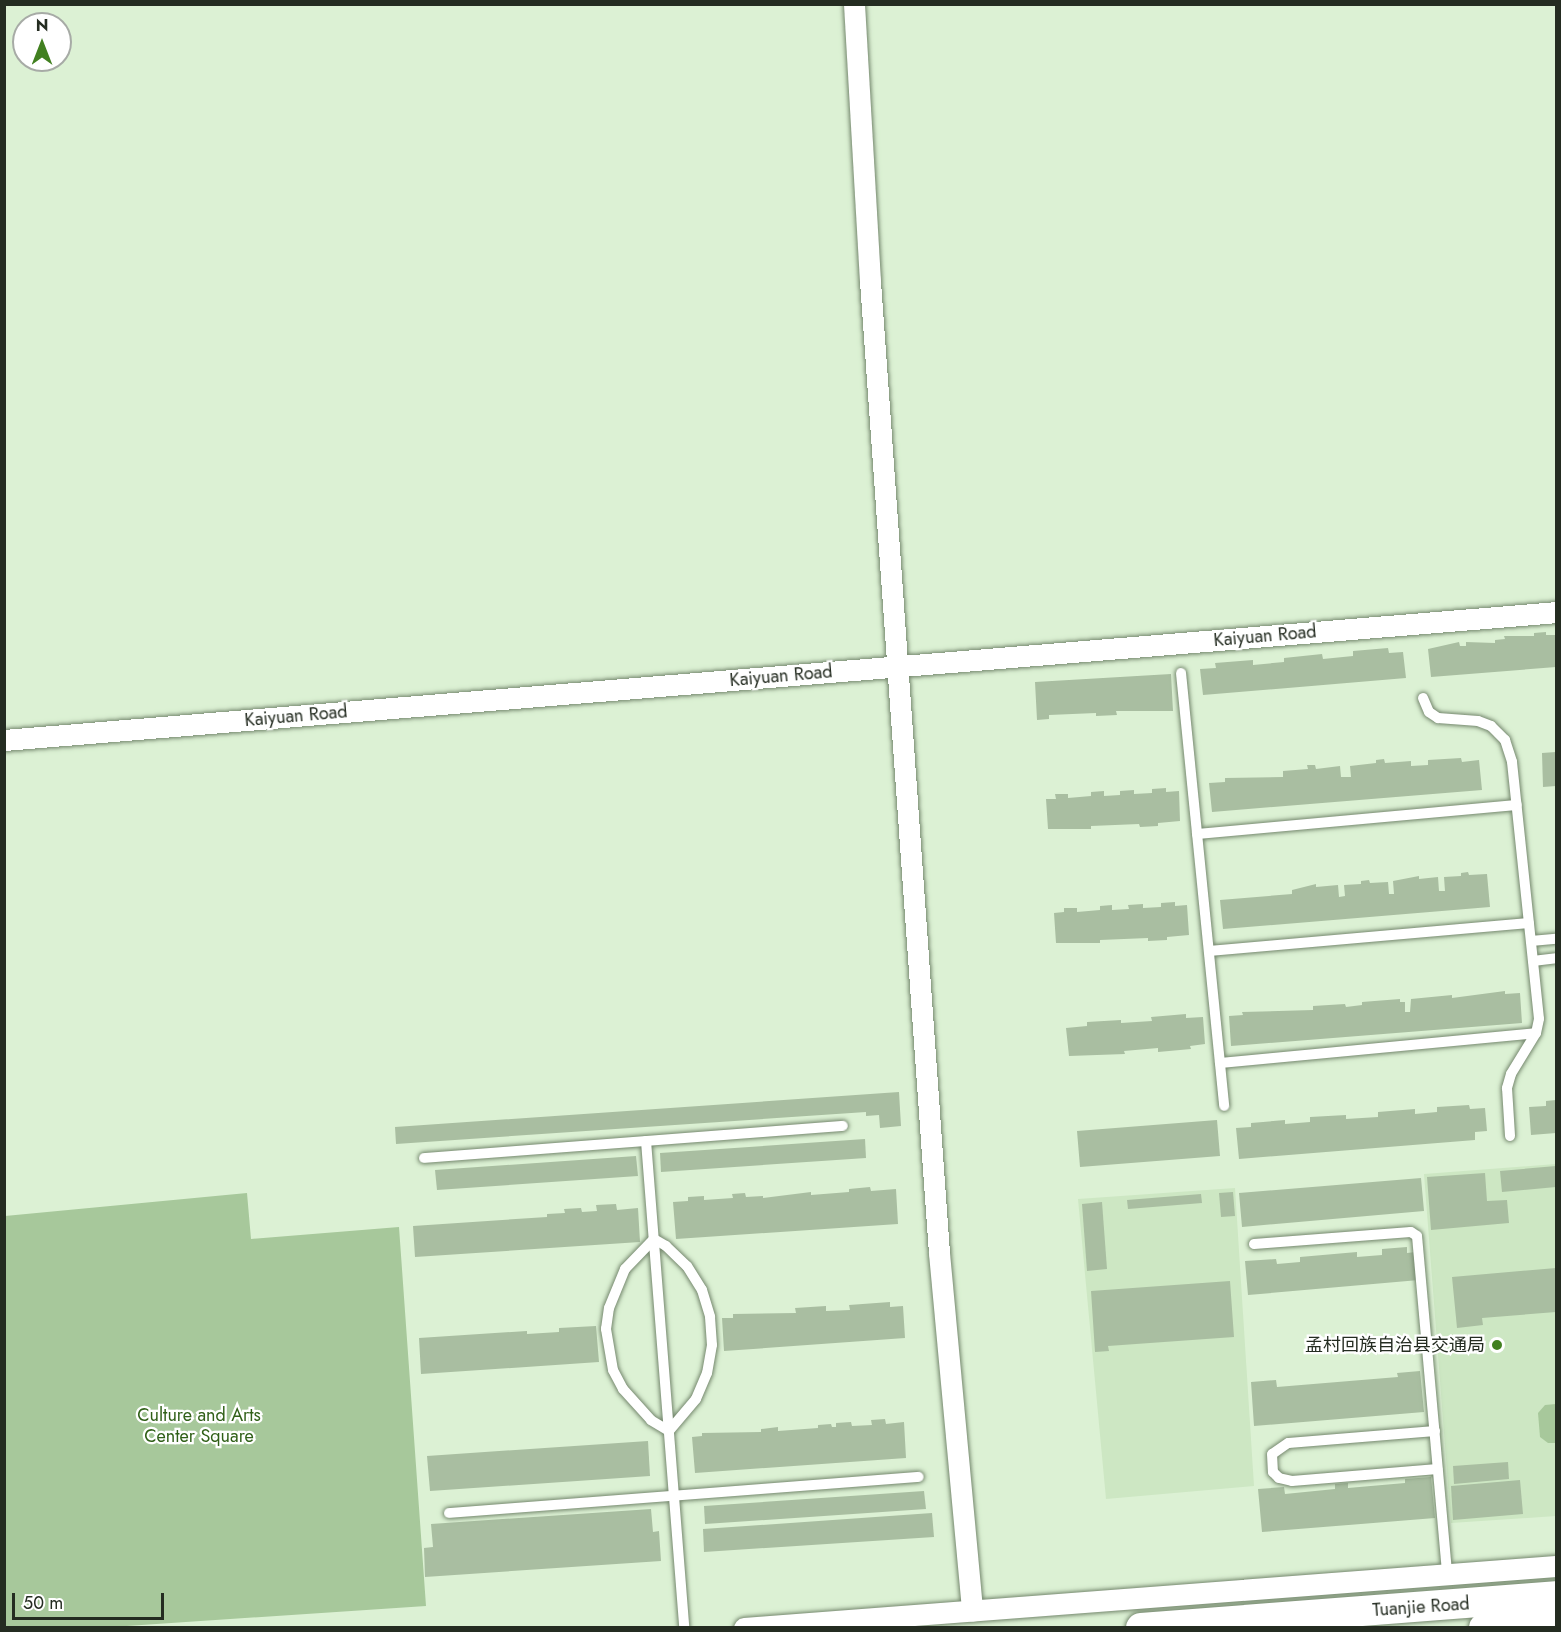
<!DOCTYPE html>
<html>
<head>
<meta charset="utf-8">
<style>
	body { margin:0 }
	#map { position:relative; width:1561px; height:1632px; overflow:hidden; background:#dcf1d4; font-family:Jost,"Noto Sans SC",sans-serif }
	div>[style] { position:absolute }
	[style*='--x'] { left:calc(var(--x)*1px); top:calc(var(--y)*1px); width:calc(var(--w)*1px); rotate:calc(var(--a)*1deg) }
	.built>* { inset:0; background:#cde7c3 }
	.green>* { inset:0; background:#a7c89b }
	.building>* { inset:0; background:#a9bea1 }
	.roads { filter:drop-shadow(0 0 2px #75886e) drop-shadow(0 0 2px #75886e) }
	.service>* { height:10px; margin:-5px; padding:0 5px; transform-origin:5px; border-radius:5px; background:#fff }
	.minor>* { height:21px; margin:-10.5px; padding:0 10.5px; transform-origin:10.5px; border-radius:10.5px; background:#fff }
	.secondary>* { height:30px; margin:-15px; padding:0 15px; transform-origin:15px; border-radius:15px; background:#fff }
	.dots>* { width:16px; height:16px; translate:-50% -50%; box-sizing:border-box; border:3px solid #fff; border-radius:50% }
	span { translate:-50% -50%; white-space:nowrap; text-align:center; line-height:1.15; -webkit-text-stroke:4.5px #fff; paint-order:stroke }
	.street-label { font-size:18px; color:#242c21 }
	.poi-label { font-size:18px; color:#242c21 }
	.right { translate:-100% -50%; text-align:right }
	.park-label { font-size:18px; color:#306018 }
	.frame { position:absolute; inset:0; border:6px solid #242c21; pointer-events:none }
	.north { position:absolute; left:12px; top:12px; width:60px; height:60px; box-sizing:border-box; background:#fff; border:2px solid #a7aba6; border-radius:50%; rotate:0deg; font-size:16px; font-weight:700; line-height:24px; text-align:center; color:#242c21 }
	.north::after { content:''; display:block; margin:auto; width:21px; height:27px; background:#418020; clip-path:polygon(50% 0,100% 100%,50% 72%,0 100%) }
	.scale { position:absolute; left:12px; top:1593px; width:152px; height:27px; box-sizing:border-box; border:3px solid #242c21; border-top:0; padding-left:8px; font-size:18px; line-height:21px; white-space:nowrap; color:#242c21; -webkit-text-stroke:4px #fff; paint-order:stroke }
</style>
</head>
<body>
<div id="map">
	<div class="built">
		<i style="clip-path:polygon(1556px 1164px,1556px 1516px,1451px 1523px,1424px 1174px)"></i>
		<i style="clip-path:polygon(1235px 1188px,1254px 1486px,1106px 1499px,1078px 1199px)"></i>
	</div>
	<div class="green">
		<i style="clip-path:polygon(247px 1193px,251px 1239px,399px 1227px,426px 1606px,112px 1627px,5px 1627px,5px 1216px)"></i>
		<i style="clip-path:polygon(1556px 1404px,1556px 1443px,1548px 1443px,1540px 1437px,1538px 1413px,1545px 1405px)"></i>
	</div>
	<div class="building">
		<i style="clip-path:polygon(1546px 632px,1546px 635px,1556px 635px,1556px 667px,1431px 677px,1428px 649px,1459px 642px,1460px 646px,1466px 646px,1466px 642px,1495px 643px,1495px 640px,1505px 639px,1504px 636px,1534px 636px,1534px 633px)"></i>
		<i style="clip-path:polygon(1388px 648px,1389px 653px,1403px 652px,1406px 678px,1203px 695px,1200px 669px,1216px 668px,1215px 663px,1253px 660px,1253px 665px,1284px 662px,1284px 658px,1322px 654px,1323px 659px,1353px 656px,1353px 651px)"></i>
		<i style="clip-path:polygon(1171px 674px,1173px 711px,1116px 711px,1117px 715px,1096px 716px,1096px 713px,1049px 715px,1049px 719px,1037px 720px,1035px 682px)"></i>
		<i style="clip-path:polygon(1556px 752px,1556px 786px,1543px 787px,1542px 753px)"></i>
		<i style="clip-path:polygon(1461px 758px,1462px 762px,1479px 760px,1482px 790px,1212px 812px,1209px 783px,1225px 782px,1225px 778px,1283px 777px,1283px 771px,1308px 769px,1307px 765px,1315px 765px,1316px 769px,1340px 766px,1341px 777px,1351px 777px,1350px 766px,1376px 763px,1376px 760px,1384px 759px,1385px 763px,1411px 761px,1411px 766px,1428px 765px,1428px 760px)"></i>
		<i style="clip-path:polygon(1166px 788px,1166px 792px,1179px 791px,1180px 821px,1158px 823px,1158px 826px,1140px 827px,1139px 824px,1091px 826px,1091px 829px,1048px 829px,1046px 799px,1056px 799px,1055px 794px,1068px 794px,1068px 798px,1091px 796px,1091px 792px,1104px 791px,1104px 796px,1120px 795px,1120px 791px,1134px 790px,1134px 794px,1152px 793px,1152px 789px)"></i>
		<i style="clip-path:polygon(1468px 872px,1469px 875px,1487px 874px,1490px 907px,1223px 929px,1220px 900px,1292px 894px,1292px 890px,1316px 884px,1316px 887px,1338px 885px,1339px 897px,1345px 896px,1344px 885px,1361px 884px,1361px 881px,1369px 880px,1370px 883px,1388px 882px,1389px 894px,1394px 894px,1393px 881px,1419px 876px,1419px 879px,1438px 877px,1439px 891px,1445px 891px,1444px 877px,1461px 876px,1461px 873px)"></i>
		<i style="clip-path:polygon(1175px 902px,1175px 906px,1187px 905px,1189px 935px,1167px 937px,1167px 940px,1148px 941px,1148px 938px,1100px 940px,1100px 943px,1056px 943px,1054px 913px,1064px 912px,1064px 908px,1077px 908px,1077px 912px,1100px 910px,1100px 906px,1112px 905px,1112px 910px,1129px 909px,1128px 905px,1143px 904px,1143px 908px,1161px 907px,1161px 903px)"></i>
		<i style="clip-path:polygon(1505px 991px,1505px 994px,1520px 993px,1522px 1023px,1231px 1046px,1229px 1016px,1243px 1015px,1242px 1012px,1313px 1010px,1313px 1006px,1345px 1004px,1346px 1007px,1362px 1005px,1362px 1002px,1400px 999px,1400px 1002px,1405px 1002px,1405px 1012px,1410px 1012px,1411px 999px,1452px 995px,1452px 998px)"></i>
		<i style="clip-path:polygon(1186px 1014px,1186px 1018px,1203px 1017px,1205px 1044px,1190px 1046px,1191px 1049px,1158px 1052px,1158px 1048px,1124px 1051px,1125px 1054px,1069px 1056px,1066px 1028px,1087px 1026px,1087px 1022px,1121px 1020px,1121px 1023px,1152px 1021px,1151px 1017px)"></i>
		<i style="clip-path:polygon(899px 1092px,901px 1126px,880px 1128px,879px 1115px,866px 1116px,866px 1112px,396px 1144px,395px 1127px)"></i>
		<i style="clip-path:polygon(1556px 1100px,1556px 1133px,1531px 1135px,1529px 1107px,1546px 1106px,1546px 1101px)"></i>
		<i style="clip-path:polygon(1469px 1105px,1470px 1109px,1485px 1108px,1487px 1131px,1475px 1132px,1475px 1140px,1239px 1159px,1236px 1128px,1251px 1127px,1251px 1123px,1285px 1120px,1285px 1124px,1310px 1122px,1310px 1117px,1346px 1115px,1346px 1119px,1378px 1117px,1378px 1112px,1415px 1109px,1415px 1114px,1437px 1112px,1437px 1107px)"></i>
		<i style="clip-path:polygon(1217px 1120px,1220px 1156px,1080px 1167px,1077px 1131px)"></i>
		<i style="clip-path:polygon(865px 1139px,866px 1158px,661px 1172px,660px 1153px)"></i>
		<i style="clip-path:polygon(636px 1156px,638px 1176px,437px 1190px,435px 1170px)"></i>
		<i style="clip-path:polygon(1556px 1166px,1556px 1187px,1502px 1192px,1500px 1171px)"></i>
		<i style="clip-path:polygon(1485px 1173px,1487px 1201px,1507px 1200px,1509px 1223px,1431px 1230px,1427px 1177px)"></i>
		<i style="clip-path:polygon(1421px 1178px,1424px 1211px,1242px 1227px,1239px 1193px)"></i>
		<i style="clip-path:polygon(870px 1187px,871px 1191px,896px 1189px,898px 1224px,676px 1239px,673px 1202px,688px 1201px,688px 1197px,704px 1196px,704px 1200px,733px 1198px,732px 1194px,745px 1193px,746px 1197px,763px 1196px,763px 1198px,811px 1192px,811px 1195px,849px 1192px,849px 1189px)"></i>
		<i style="clip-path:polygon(1233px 1192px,1235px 1216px,1221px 1217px,1219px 1193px)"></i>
		<i style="clip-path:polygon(1201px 1194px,1202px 1203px,1128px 1209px,1127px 1200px)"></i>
		<i style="clip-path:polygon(1102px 1202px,1107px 1269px,1087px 1271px,1082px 1204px)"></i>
		<i style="clip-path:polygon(616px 1204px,617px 1210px,638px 1208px,640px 1242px,415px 1257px,413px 1226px,547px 1217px,547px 1214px,565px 1213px,564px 1209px,581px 1208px,582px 1212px,597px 1211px,596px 1205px)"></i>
		<i style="clip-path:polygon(1407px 1247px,1407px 1253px,1416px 1252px,1419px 1280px,1248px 1295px,1245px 1261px,1276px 1259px,1277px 1264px,1300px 1262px,1300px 1257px,1357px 1252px,1357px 1257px,1382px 1255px,1382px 1249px)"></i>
		<i style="clip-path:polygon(1556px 1268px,1556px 1312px,1482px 1318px,1483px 1325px,1457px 1328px,1452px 1277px)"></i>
		<i style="clip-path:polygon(1230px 1281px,1234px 1337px,1108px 1346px,1109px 1351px,1095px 1352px,1091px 1291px)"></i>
		<i style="clip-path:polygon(890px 1302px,890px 1307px,903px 1306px,905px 1338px,724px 1351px,722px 1318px,733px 1318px,733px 1314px,796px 1313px,795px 1308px,826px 1306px,826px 1311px,850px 1310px,849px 1305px)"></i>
		<i style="clip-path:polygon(596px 1326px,599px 1362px,421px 1374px,419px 1338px,527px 1331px,527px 1334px,559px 1332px,559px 1328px)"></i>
		<i style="clip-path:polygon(1420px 1371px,1424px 1412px,1254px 1426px,1251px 1382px,1276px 1380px,1277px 1387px,1398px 1377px,1397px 1373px)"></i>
		<i style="clip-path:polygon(885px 1419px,886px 1424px,904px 1422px,906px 1458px,695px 1473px,692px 1437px,702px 1436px,702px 1433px,761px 1432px,761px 1429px,778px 1427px,778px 1431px,818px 1428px,818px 1425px,831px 1424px,832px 1427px,836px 1427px,836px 1423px,851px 1422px,852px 1426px,872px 1425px,871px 1420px)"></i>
		<i style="clip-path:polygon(648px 1441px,650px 1476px,430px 1491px,427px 1456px)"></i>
		<i style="clip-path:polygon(1508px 1462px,1509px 1479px,1454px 1484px,1453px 1466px)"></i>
		<i style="clip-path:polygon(1431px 1477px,1435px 1518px,1262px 1532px,1258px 1489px,1284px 1487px,1285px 1494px,1335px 1489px,1335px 1484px,1348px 1483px,1348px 1488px,1405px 1483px,1405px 1479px)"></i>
		<i style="clip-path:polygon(1520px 1480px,1523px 1514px,1453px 1520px,1451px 1486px)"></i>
		<i style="clip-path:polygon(924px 1491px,926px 1509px,705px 1524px,704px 1506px)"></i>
		<i style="clip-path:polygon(651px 1509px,653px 1532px,659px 1531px,661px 1561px,425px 1577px,424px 1548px,433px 1547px,431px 1524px)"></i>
		<i style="clip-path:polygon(932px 1513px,934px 1537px,704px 1552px,703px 1529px)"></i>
	</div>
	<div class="roads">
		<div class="service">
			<i style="--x:1181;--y:673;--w:435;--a:84.3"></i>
			<i style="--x:1423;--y:698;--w:15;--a:67"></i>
			<i style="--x:1429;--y:712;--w:11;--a:34"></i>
			<i style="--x:1438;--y:718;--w:40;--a:4.3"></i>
			<i style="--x:1478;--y:721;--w:14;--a:21"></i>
			<i style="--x:1491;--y:726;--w:20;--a:45"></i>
			<i style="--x:1505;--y:740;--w:23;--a:72"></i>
			<i style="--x:1512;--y:762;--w:258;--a:84"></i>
			<i style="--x:1539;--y:1019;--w:14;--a:102"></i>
			<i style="--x:1536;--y:1033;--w:48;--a:121.4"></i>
			<i style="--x:1511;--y:1074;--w:15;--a:106"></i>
			<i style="--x:1507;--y:1088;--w:48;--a:86.4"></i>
			<i style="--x:1197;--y:834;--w:321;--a:-5.2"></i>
			<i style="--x:1531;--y:941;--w:25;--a:-5"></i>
			<i style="--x:1209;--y:951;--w:321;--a:-5"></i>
			<i style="--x:1533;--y:961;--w:23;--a:-7"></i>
			<i style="--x:1220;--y:1063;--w:317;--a:-5.4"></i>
			<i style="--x:646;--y:1141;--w:488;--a:85.5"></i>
			<i style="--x:424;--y:1158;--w:420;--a:-4.4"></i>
			<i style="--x:654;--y:1239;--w:14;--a:30"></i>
			<i style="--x:666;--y:1246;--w:29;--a:44"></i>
			<i style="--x:687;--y:1266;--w:28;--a:58"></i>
			<i style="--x:702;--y:1290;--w:28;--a:73"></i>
			<i style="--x:710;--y:1317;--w:28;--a:86"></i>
			<i style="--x:712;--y:1345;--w:28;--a:100"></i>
			<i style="--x:707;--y:1373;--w:28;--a:113"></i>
			<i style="--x:696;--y:1399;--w:42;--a:130.2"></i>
			<i style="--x:669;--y:1431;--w:21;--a:-149"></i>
			<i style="--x:651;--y:1420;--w:42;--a:-132.1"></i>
			<i style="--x:623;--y:1389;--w:21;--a:-118"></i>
			<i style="--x:613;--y:1370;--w:42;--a:-99.7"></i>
			<i style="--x:606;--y:1329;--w:21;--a:-82"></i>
			<i style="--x:609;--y:1308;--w:42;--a:-67.7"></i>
			<i style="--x:625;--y:1269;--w:42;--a:-46"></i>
			<i style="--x:1254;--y:1244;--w:157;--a:-4.4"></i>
			<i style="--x:1411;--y:1232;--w:7;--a:34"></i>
			<i style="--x:1417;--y:1236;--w:339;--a:84.9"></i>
			<i style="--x:1435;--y:1431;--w:147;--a:175.3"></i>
			<i style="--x:1288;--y:1443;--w:19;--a:145"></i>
			<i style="--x:1272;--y:1454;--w:18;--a:87"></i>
			<i style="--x:1273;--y:1472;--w:8;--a:45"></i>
			<i style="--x:1279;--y:1478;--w:13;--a:13"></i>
			<i style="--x:1292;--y:1481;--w:146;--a:-4.7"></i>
			<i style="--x:449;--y:1513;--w:471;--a:-4.4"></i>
		</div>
		<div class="minor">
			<i style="--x:854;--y:4;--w:277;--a:86.7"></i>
			<i style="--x:870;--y:281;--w:974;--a:85.94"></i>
			<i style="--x:939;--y:1253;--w:359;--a:84.7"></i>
			<i style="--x:4;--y:740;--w:1557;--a:-4.71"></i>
			<i style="--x:744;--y:1628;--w:814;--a:-4.37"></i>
		</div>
		<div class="secondary">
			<i style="--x:1141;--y:1628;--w:416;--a:-4.4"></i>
			<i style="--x:1484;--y:1628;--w:72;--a:-4.8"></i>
		</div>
	</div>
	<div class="dots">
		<i style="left:1497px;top:1345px;background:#418020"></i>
	</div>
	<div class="street-label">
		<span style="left:1265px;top:636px;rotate:-5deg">Kaiyuan Road</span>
		<span style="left:781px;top:676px;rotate:-5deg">Kaiyuan Road</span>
		<span style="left:296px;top:716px;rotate:-5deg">Kaiyuan Road</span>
		<span style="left:1421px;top:1607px;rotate:-4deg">Tuanjie Road</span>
	</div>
	<div class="poi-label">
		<span class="right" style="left:1485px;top:1345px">孟村回族自治县交通局</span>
	</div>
	<div class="park-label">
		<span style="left:199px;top:1426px">Culture and Arts<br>Center Square</span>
	</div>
	<div class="frame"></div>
	<div class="north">N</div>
	<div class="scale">50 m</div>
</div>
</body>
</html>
